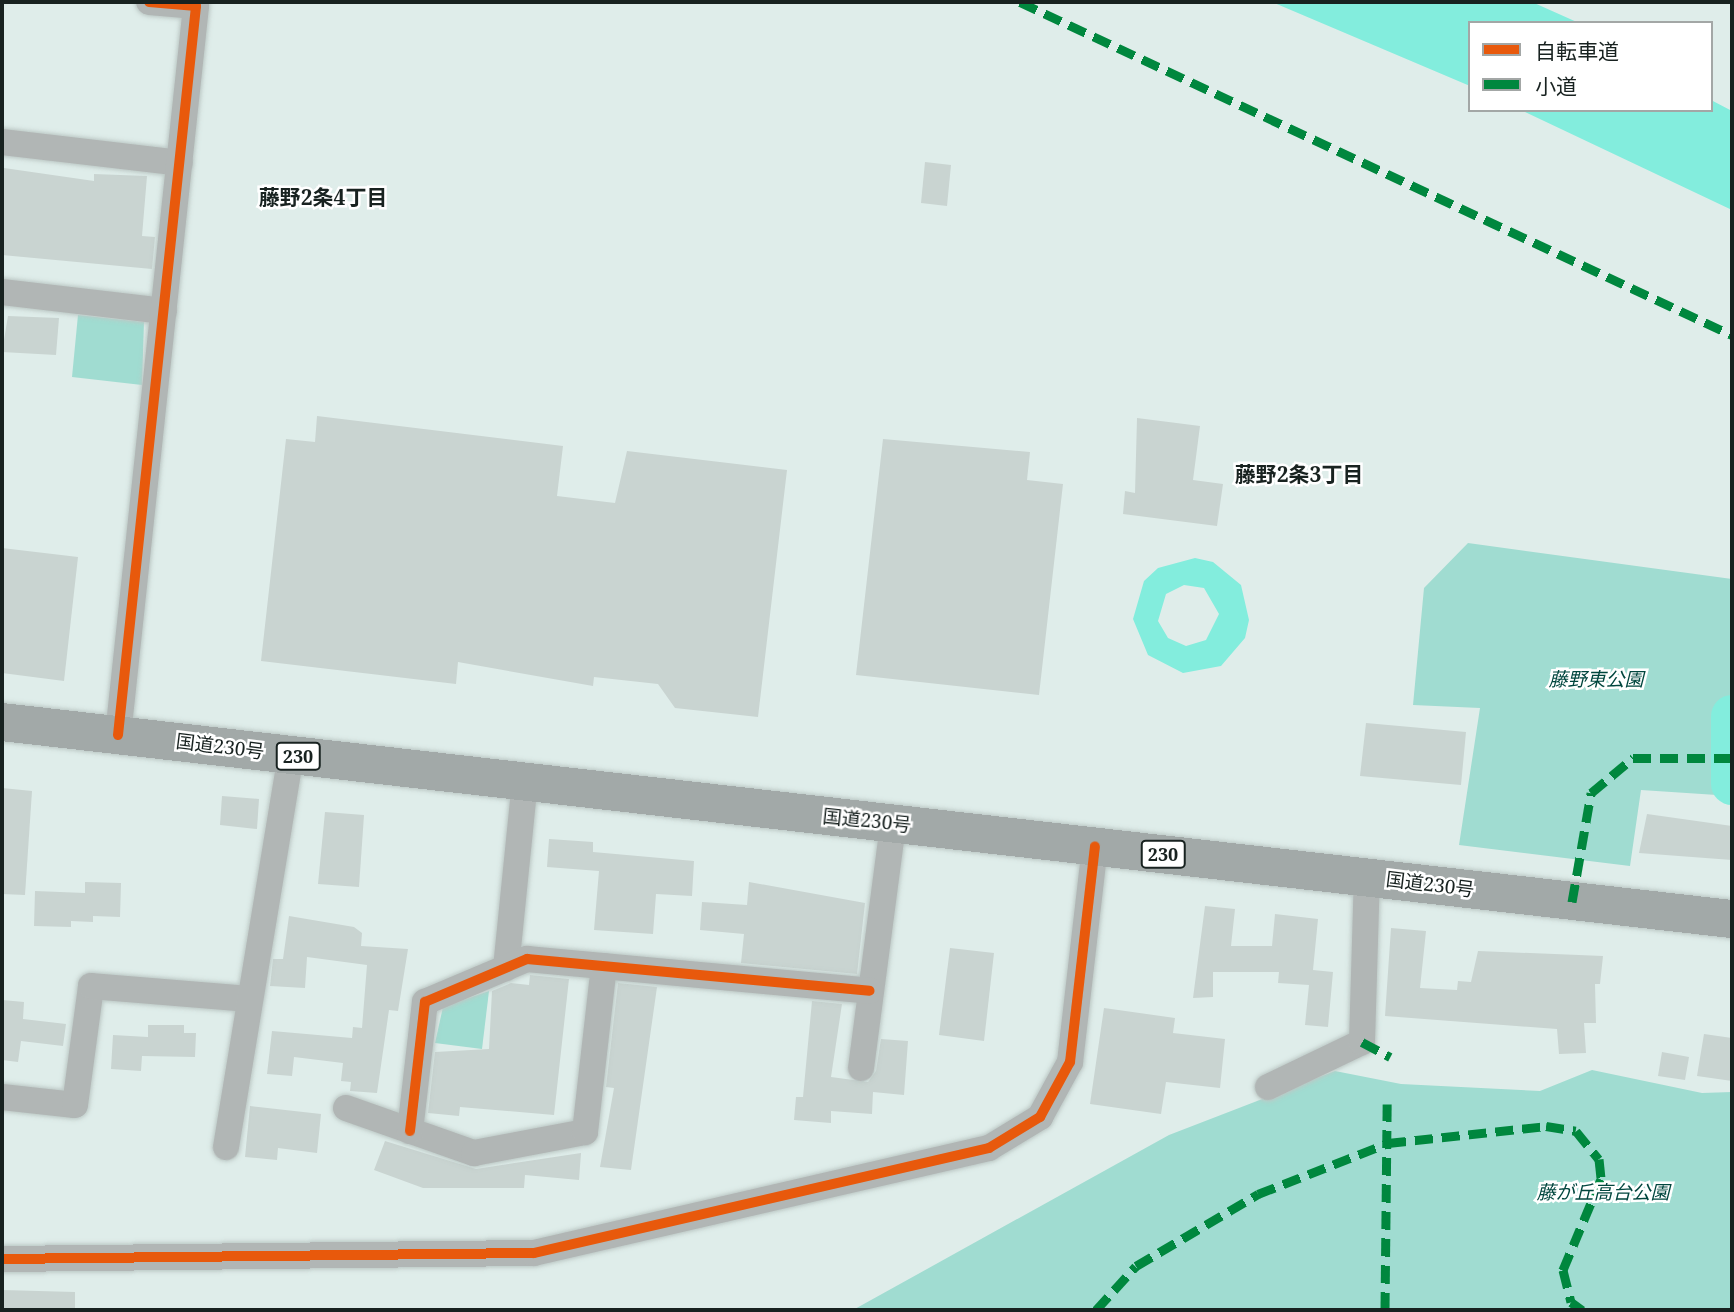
<!DOCTYPE html>
<html>
<head>
<meta charset="utf-8">
<style>
	body { margin:0 }
	#map { position:relative; width:1734px; height:1312px; overflow:hidden; background:#dfedea; font-family:"Noto Serif","Noto Sans JP",serif }
	div>[style] { position:absolute }
	[style*='--x'] { left:calc(var(--x)*1px); top:calc(var(--y)*1px); width:calc(var(--w)*1px); rotate:calc(var(--a)*1deg) }
	.green>* { inset:0; background:#a0dcd1 }
	.water>* { inset:0; background:#83eddd }
	.river>* { height:42px; margin:-21px; padding:0 21px; transform-origin:21px; border-radius:21px; background:#83eddd }
	.building>* { inset:0; background:#c9d4d1 }
	.roads { filter:drop-shadow(0 0 2px #bcc8c5) drop-shadow(0 0 2px #bcc8c5) }
	.street>* { height:26px; margin:-13px; padding:0 13px; transform-origin:13px; border-radius:13px; background:#b1b6b5 }
	.highway>* { height:38px; margin:-19px; padding:0 19px; transform-origin:19px; border-radius:19px; background:#a2a9a8 }
	.quiet>* { height:9px; margin-top:-4.5px; transform-origin:0; background:repeating-linear-gradient(90deg,#00873e 0 18px,transparent 0 27px) }
	.cycleway>* { height:10px; margin:-5px; padding:0 5px; transform-origin:5px; border-radius:5px; background:#e8590c }
	span { translate:-50% -50%; white-space:nowrap; text-align:center; line-height:1.15; -webkit-text-stroke:5px #fff; paint-order:stroke }
	.shield-label span { padding:2px 5px; background:#fff; border:2px solid; border-radius:5px; -webkit-text-stroke-width:0 }
	.shield-label { font-size:18px; color:#182220; font-weight:700 }
	.park-label { font-size:19px; color:#01463e; font-style:italic }
	.street-label { font-size:19px; color:#182220 }
	.neighbourhood-label { font-size:21px; color:#182220; font-weight:700 }
	.frame { position:absolute; inset:0; border:4px solid #182220; pointer-events:none }
	.legend { position:absolute; left:1468px; top:21px; width:245px; height:91px; box-sizing:border-box; background:#fff; border:2px solid #a3a7a6; margin:0; padding:9px 12px; list-style:none; font-size:21px; color:#182220 }
	.legend li { display:flex; align-items:center; gap:14px; height:35px }
	.legend b { width:35px; border:2px solid #a3a7a6 }
</style>
</head>
<body>
<div id="map">
	<div class="green">
		<i style="clip-path:polygon(78px 315px,144px 322px,142px 385px,72px 377px)"></i>
		<i style="clip-path:polygon(1468px 543px,1732px 579px,1732px 796px,1641px 790px,1630px 866px,1459px 845px,1480px 708px,1413px 705px,1424px 588px)"></i>
		<i style="clip-path:polygon(489px 991px,482px 1049px,435px 1043px,443px 1007px)"></i>
		<i style="clip-path:polygon(1592px 1070px,1702px 1093px,1732px 1092px,1732px 1310px,853px 1310px,1169px 1135px,1335px 1071px,1401px 1084px,1540px 1091px)"></i>
	</div>
	<div class="water">
		<i style="clip-path:polygon(1272px 2px,1532px 2px,1579px 23px,1470px 23px,1470px 86px)"></i>
		<i style="clip-path:polygon(1711px 100px,1732px 111px,1732px 210px,1521px 110px,1711px 110px)"></i>
		<i style="clip-path:polygon(evenodd,1195px 558px,1213px 562px,1241px 585px,1249px 620px,1245px 638px,1221px 666px,1183px 673px,1148px 655px,1133px 619px,1144px 581px,1158px 568px,1195px 558px,1184px 585px,1204px 588px,1219px 614px,1206px 640px,1186px 646px,1168px 638px,1158px 621px,1166px 594px,1184px 585px)"></i>
	</div>
	<div class="river">
		<i style="--x:1732;--y:716;--w:68;--a:90"></i>
	</div>
	<div class="building">
		<i style="clip-path:polygon(925px 162px,951px 165px,947px 206px,921px 203px)"></i>
		<i style="clip-path:polygon(4px 168px,94px 181px,94px 174px,147px 176px,142px 236px,155px 237px,152px 269px,2px 255px)"></i>
		<i style="clip-path:polygon(8px 316px,59px 318px,56px 355px,2px 352px)"></i>
		<i style="clip-path:polygon(317px 416px,563px 446px,557px 496px,615px 503px,627px 451px,787px 470px,758px 717px,675px 708px,658px 684px,594px 677px,593px 686px,458px 662px,456px 684px,261px 661px,286px 439px,315px 442px)"></i>
		<i style="clip-path:polygon(1137px 418px,1200px 426px,1193px 480px,1223px 484px,1217px 526px,1123px 514px,1125px 491px,1135px 493px)"></i>
		<i style="clip-path:polygon(883px 439px,1030px 452px,1027px 480px,1063px 484px,1039px 695px,856px 675px)"></i>
		<i style="clip-path:polygon(2px 548px,78px 557px,64px 681px,2px 673px)"></i>
		<i style="clip-path:polygon(1366px 723px,1466px 732px,1461px 785px,1360px 776px)"></i>
		<i style="clip-path:polygon(2px 788px,32px 791px,25px 895px,2px 894px)"></i>
		<i style="clip-path:polygon(222px 796px,259px 799px,257px 829px,220px 825px)"></i>
		<i style="clip-path:polygon(325px 812px,364px 815px,359px 887px,318px 884px)"></i>
		<i style="clip-path:polygon(1647px 814px,1732px 826px,1732px 860px,1639px 853px)"></i>
		<i style="clip-path:polygon(549px 839px,593px 842px,593px 852px,694px 861px,692px 896px,656px 894px,653px 934px,594px 930px,599px 871px,547px 867px)"></i>
		<i style="clip-path:polygon(85px 882px,121px 883px,120px 917px,93px 916px,93px 922px,71px 921px,71px 927px,34px 926px,35px 891px,85px 893px)"></i>
		<i style="clip-path:polygon(749px 882px,865px 903px,857px 974px,741px 963px,744px 934px,700px 930px,702px 902px,747px 905px)"></i>
		<i style="clip-path:polygon(1205px 906px,1235px 909px,1231px 946px,1272px 946px,1275px 914px,1318px 919px,1313px 970px,1333px 972px,1328px 1027px,1305px 1025px,1309px 985px,1278px 983px,1279px 972px,1213px 972px,1213px 997px,1193px 998px)"></i>
		<i style="clip-path:polygon(289px 916px,354px 927px,362px 933px,361px 946px,408px 949px,398px 1011px,389px 1010px,377px 1093px,350px 1091px,351px 1082px,341px 1081px,343px 1063px,294px 1057px,292px 1076px,267px 1074px,272px 1031px,352px 1038px,353px 1027px,362px 1028px,367px 965px,307px 957px,305px 988px,270px 986px,273px 959px,283px 959px)"></i>
		<i style="clip-path:polygon(1391px 928px,1426px 931px,1420px 988px,1457px 990px,1458px 981px,1471px 982px,1478px 951px,1603px 956px,1600px 984px,1595px 984px,1596px 1023px,1584px 1023px,1586px 1053px,1559px 1054px,1557px 1029px,1385px 1016px)"></i>
		<i style="clip-path:polygon(950px 948px,994px 953px,984px 1041px,939px 1035px)"></i>
		<i style="clip-path:polygon(530px 975px,569px 979px,554px 1115px,460px 1107px,459px 1116px,428px 1113px,435px 1052px,489px 1049px,492px 991px,511px 983px,529px 985px)"></i>
		<i style="clip-path:polygon(618px 983px,657px 987px,631px 1170px,600px 1167px,614px 1088px,606px 1087px)"></i>
		<i style="clip-path:polygon(2px 1000px,24px 1002px,23px 1019px,66px 1024px,63px 1046px,21px 1041px,18px 1062px,2px 1060px)"></i>
		<i style="clip-path:polygon(812px 1001px,842px 1004px,831px 1077px,868px 1082px,876px 1071px,881px 1039px,908px 1041px,904px 1095px,873px 1092px,872px 1114px,831px 1111px,831px 1123px,794px 1120px,796px 1097px,803px 1097px)"></i>
		<i style="clip-path:polygon(1104px 1008px,1175px 1018px,1173px 1033px,1225px 1039px,1220px 1088px,1166px 1082px,1161px 1114px,1090px 1104px)"></i>
		<i style="clip-path:polygon(148px 1025px,184px 1025px,184px 1033px,196px 1033px,195px 1057px,142px 1056px,141px 1071px,111px 1069px,113px 1035px,148px 1037px)"></i>
		<i style="clip-path:polygon(1704px 1034px,1732px 1038px,1732px 1081px,1697px 1076px)"></i>
		<i style="clip-path:polygon(1662px 1052px,1689px 1057px,1685px 1080px,1658px 1076px)"></i>
		<i style="clip-path:polygon(250px 1106px,321px 1114px,317px 1153px,278px 1148px,277px 1160px,245px 1157px)"></i>
		<i style="clip-path:polygon(385px 1141px,476px 1169px,581px 1153px,579px 1180px,525px 1175px,524px 1188px,423px 1188px,374px 1170px)"></i>
		<i style="clip-path:polygon(2px 1290px,75px 1292px,75px 1310px,2px 1310px)"></i>
	</div>
	<div class="roads">
		<div class="street">
			<i style="--x:2;--y:142;--w:179;--a:6.7"></i>
			<i style="--x:2;--y:292;--w:163;--a:6.7"></i>
			<i style="--x:118;--y:735;--w:733;--a:-83.89"></i>
			<i style="--x:196;--y:6;--w:47;--a:-175.1"></i>
			<i style="--x:506;--y:968;--w:187;--a:-84.2"></i>
			<i style="--x:861;--y:1068;--w:246;--a:-82.5"></i>
			<i style="--x:1268;--y:1087;--w:104;--a:-25.6"></i>
			<i style="--x:1362;--y:1042;--w:164;--a:-88.3"></i>
			<i style="--x:2;--y:1097;--w:73;--a:6.3"></i>
			<i style="--x:75;--y:1105;--w:120;--a:-82.3"></i>
			<i style="--x:91;--y:986;--w:158;--a:4.7"></i>
			<i style="--x:346;--y:1108;--w:136;--a:19.4"></i>
			<i style="--x:474;--y:1153;--w:113;--a:-10.7"></i>
			<i style="--x:585;--y:1132;--w:167;--a:-83.5"></i>
			<i style="--x:410;--y:1131;--w:130;--a:-83.4"></i>
			<i style="--x:425;--y:1002;--w:111;--a:-22.9"></i>
			<i style="--x:527;--y:959;--w:344;--a:5.3"></i>
			<i style="--x:226;--y:1147;--w:396;--a:-80.6"></i>
			<i style="--x:2;--y:1259;--w:532;--a:-0.65"></i>
			<i style="--x:534;--y:1253;--w:467;--a:-13"></i>
			<i style="--x:989;--y:1148;--w:60;--a:-31.3"></i>
			<i style="--x:1040;--y:1117;--w:63;--a:-61.4"></i>
			<i style="--x:1070;--y:1062;--w:217;--a:-83.4"></i>
		</div>
		<div class="highway">
			<i style="--x:2;--y:722;--w:1741;--a:6.5"></i>
		</div>
	</div>
	<div class="quiet">
		<i style="--x:1020;--y:2;--w:786;--a:25.07"></i>
		<i style="--x:1572;--y:902;--w:111;--a:-80.1"></i>
		<i style="--x:1591;--y:793;--w:55;--a:-39.8"></i>
		<i style="--x:1633;--y:758;--w:99;--a:0"></i>
		<i style="--x:1362;--y:1042;--w:32;--a:28"></i>
		<i style="--x:1096;--y:1310;--w:59;--a:-47.7"></i>
		<i style="--x:1136;--y:1266;--w:142;--a:-30.5"></i>
		<i style="--x:1258;--y:1194;--w:140;--a:-21.4"></i>
		<i style="--x:1388;--y:1143;--w:159;--a:-6.1"></i>
		<i style="--x:1546;--y:1126;--w:30;--a:9"></i>
		<i style="--x:1576;--y:1131;--w:36;--a:51"></i>
		<i style="--x:1599;--y:1159;--w:20;--a:84"></i>
		<i style="--x:1601;--y:1179;--w:99;--a:112.7"></i>
		<i style="--x:1563;--y:1270;--w:33;--a:76"></i>
		<i style="--x:1571;--y:1302;--w:14;--a:36"></i>
		<i style="--x:1385;--y:1310;--w:206;--a:-89.4"></i>
	</div>
	<div class="cycleway">
		<i style="--x:118;--y:735;--w:733;--a:-83.89"></i>
		<i style="--x:196;--y:6;--w:47;--a:-175.1"></i>
		<i style="--x:410;--y:1131;--w:130;--a:-83.4"></i>
		<i style="--x:425;--y:1002;--w:111;--a:-22.9"></i>
		<i style="--x:527;--y:959;--w:344;--a:5.3"></i>
		<i style="--x:2;--y:1259;--w:532;--a:-0.65"></i>
		<i style="--x:534;--y:1253;--w:467;--a:-13"></i>
		<i style="--x:989;--y:1148;--w:60;--a:-31.3"></i>
		<i style="--x:1040;--y:1117;--w:63;--a:-61.4"></i>
		<i style="--x:1070;--y:1062;--w:217;--a:-83.4"></i>
	</div>
	<div class="shield-label">
		<span style="left:298px;top:756px">230</span>
		<span style="left:1163px;top:854px">230</span>
	</div>
	<div class="park-label">
		<span style="left:1596px;top:680px">藤野東公園</span>
		<span style="left:1603px;top:1193px">藤が丘高台公園</span>
	</div>
	<div class="street-label">
		<span style="left:220px;top:747px;rotate:7deg">国道230号</span>
		<span style="left:867px;top:821px;rotate:6deg">国道230号</span>
		<span style="left:1430px;top:885px;rotate:7deg">国道230号</span>
	</div>
	<div class="neighbourhood-label">
		<span style="left:323px;top:197px">藤野2条4丁目</span>
		<span style="left:1299px;top:474px">藤野2条3丁目</span>
	</div>
	<div class="frame"></div>
	<ul class="legend">
	<li><b style="height:9px;background:#e8590c"></b>自転車道</li>
	<li><b style="height:9px;background:#00873e"></b>小道</li>
	</ul>
</div>
</body>
</html>
